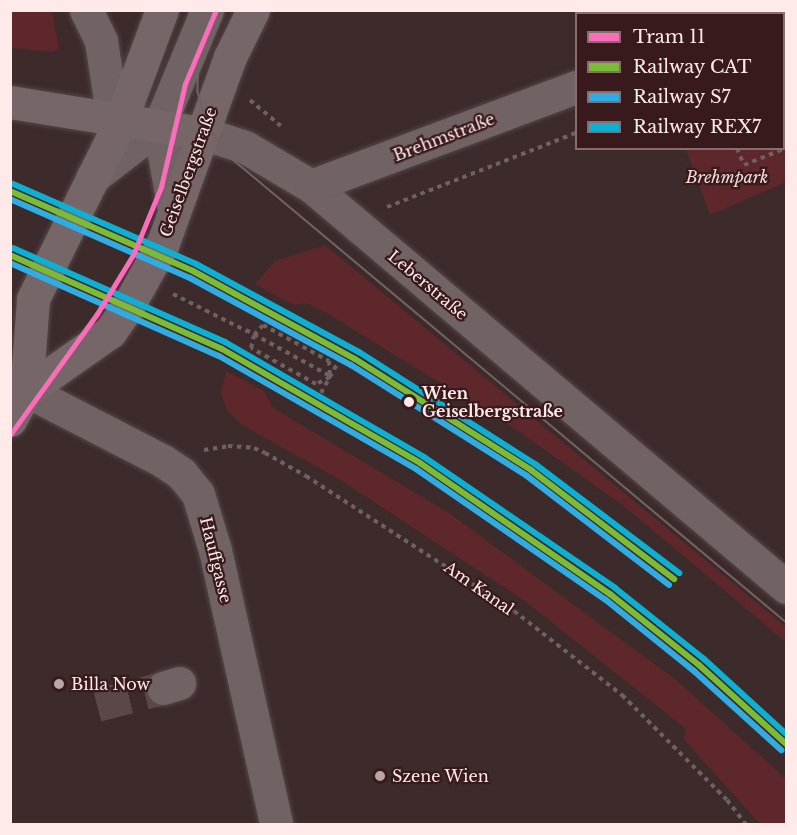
<!DOCTYPE html>
<html>
<head>
<meta charset="utf-8">
<style>
	body { margin:0 }
	#map { position:relative; width:797px; height:835px; overflow:hidden; background:#3d2b2c; font-family:"Libre Baskerville",serif }
	div>[style] { position:absolute }
	[style*='--x'] { left:calc(var(--x)*1px); top:calc(var(--y)*1px); width:calc(var(--w)*1px); rotate:calc(var(--a)*1deg) }
	.green>* { inset:0; background:#5e272c }
	.minor-tunnel>* { height:33px; margin-top:-16.5px; transform-origin:0; background:repeating-linear-gradient(90deg,#5a4848 0 33px,transparent 0 49px) }
	.path>* { height:4px; margin-top:-2px; transform-origin:0; background:repeating-linear-gradient(90deg,#6f6162 0 4.5px,transparent 0 9px) }
	.roads { filter:drop-shadow(0 0 2px #564748) drop-shadow(0 0 2px #564748) }
	.minor>* { height:33px; margin:-16.5px; padding:0 16.5px; transform-origin:16.5px; border-radius:16.5px; background:#716263 }
	.major>* { height:33px; margin:-16.5px; padding:0 16.5px; transform-origin:16.5px; border-radius:16.5px; background:#776667 }
	.tram>* { height:1.5px; margin:-0.75px; padding:0 0.75px; transform-origin:0.75px; border-radius:0.75px; background:#716263 }
	.rail-1>* { height:6px; margin:-3px; padding:0 3px; transform-origin:3px; border-radius:3px; background:#7bbc36 }
	.rail-2>* { height:6px; margin:-3px; padding:0 3px; transform-origin:3px; border-radius:3px; background:#30ace2 }
	.rail-3>* { height:6px; margin:-3px; padding:0 3px; transform-origin:3px; border-radius:3px; background:#0dafd3 }
	.tram-1>* { height:4.5px; margin:-2.25px; padding:0 2.25px; transform-origin:2.25px; border-radius:2.25px; background:#fb6dba }
	.dots>* { width:16px; height:16px; translate:-50% -50%; box-sizing:border-box; border:3px solid #391a1c; border-radius:50% }
	span { translate:-50% -50%; white-space:nowrap; text-align:center; line-height:1.15; -webkit-text-stroke:4.5px #391a1c; paint-order:stroke }
	.street-label { font-size:16px; color:#ffe9e9 }
	.park-label { font-size:16px; color:#f7dbdb; font-style:italic }
	.stop-label { font-size:16px; color:#ffe9e9; font-weight:700 }
	.left { translate:0 -50%; text-align:left }
	.poi-label { font-size:16px; color:#ffe9e9 }
	.frame { position:absolute; inset:0; border:12px solid #ffe9e9; pointer-events:none }
	.legend { position:absolute; left:575px; top:12px; width:210px; height:138px; box-sizing:border-box; background:#391a1c; border:2px solid #886d6e; margin:0; padding:8px 10px; list-style:none; font-size:18px; color:#ffe9e9 }
	.legend li { display:flex; align-items:center; gap:12px; height:30px }
	.legend b { width:30px; border:2px solid #886d6e }
</style>
</head>
<body>
<div id="map">
	<div class="green">
		<i style="clip-path:polygon(11px 10px,52px 11px,59px 49px,51px 52px,11px 48px)"></i>
		<i style="clip-path:polygon(786px 57px,786px 182px,710px 215px,686px 149px,784px 148px)"></i>
		<i style="clip-path:polygon(325px 245px,786px 627px,786px 642px,625px 507px,517px 430px,325px 312px,306px 303px,294px 305px,255px 284px,275px 261px)"></i>
		<i style="clip-path:polygon(226px 371px,264px 391px,273px 408px,449px 513px,676px 680px,786px 779px,786px 824px,760px 824px,686px 742px,683px 738px,686px 729px,525px 601px,339px 479px,242px 425px,227px 410px,221px 393px)"></i>
	</div>
	<div class="minor-tunnel">
		<i style="--x:97;--y:705;--w:68;--a:-14.4"></i>
	</div>
	<div class="path">
		<i style="--x:663;--y:14;--w:8;--a:-30"></i>
		<i style="--x:784;--y:54;--w:3;--a:-45"></i>
		<i style="--x:250;--y:100;--w:40;--a:40"></i>
		<i style="--x:784;--y:117;--w:2;--a:-27"></i>
		<i style="--x:737;--y:148;--w:18;--a:68"></i>
		<i style="--x:744;--y:165;--w:45;--a:-22"></i>
		<i style="--x:387;--y:207;--w:203;--a:-21.4"></i>
		<i style="--x:173;--y:294;--w:83;--a:26.6"></i>
		<i style="--x:263;--y:325;--w:75;--a:28.6"></i>
		<i style="--x:329;--y:361;--w:16;--a:86"></i>
		<i style="--x:330;--y:377;--w:16;--a:153"></i>
		<i style="--x:316;--y:384;--w:74;--a:-151"></i>
		<i style="--x:251;--y:348;--w:13;--a:-77"></i>
		<i style="--x:254;--y:335;--w:13;--a:-48"></i>
		<i style="--x:246;--y:330;--w:96;--a:28.7"></i>
		<i style="--x:321;--y:393;--w:38;--a:-61"></i>
		<i style="--x:204;--y:450;--w:24;--a:-9"></i>
		<i style="--x:228;--y:446;--w:26;--a:4"></i>
		<i style="--x:254;--y:448;--w:12;--a:24"></i>
		<i style="--x:265;--y:453;--w:47;--a:29.3"></i>
		<i style="--x:306;--y:476;--w:248;--a:33"></i>
		<i style="--x:514;--y:611;--w:137;--a:37.9"></i>
		<i style="--x:622;--y:695;--w:148;--a:45"></i>
		<i style="--x:727;--y:800;--w:31;--a:52"></i>
	</div>
	<div class="roads">
		<div class="minor">
			<i style="--x:86;--y:10;--w:34;--a:64"></i>
			<i style="--x:101;--y:41;--w:79;--a:81.3"></i>
			<i style="--x:769;--y:14;--w:9;--a:-27"></i>
			<i style="--x:159;--y:126;--w:85;--a:79.9"></i>
			<i style="--x:202;--y:133;--w:45;--a:18"></i>
			<i style="--x:245;--y:147;--w:77;--a:30.6"></i>
			<i style="--x:311;--y:186;--w:622;--a:40.17"></i>
			<i style="--x:92;--y:178;--w:85;--a:-37.8"></i>
			<i style="--x:159;--y:126;--w:126;--a:-67.5"></i>
			<i style="--x:311;--y:186;--w:283;--a:-20.5"></i>
			<i style="--x:10;--y:382;--w:172;--a:27.3"></i>
			<i style="--x:163;--y:461;--w:22;--a:34"></i>
			<i style="--x:181;--y:473;--w:27;--a:51"></i>
			<i style="--x:198;--y:494;--w:59;--a:73.1"></i>
			<i style="--x:215;--y:550;--w:281;--a:77.4"></i>
			<i style="--x:163;--y:688;--w:17;--a:-17"></i>
		</div>
		<div class="major">
			<i style="--x:10;--y:102;--w:194;--a:9.2"></i>
			<i style="--x:26;--y:391;--w:103;--a:-35.1"></i>
			<i style="--x:110;--y:332;--w:32;--a:-55"></i>
			<i style="--x:128;--y:306;--w:72;--a:-60.9"></i>
			<i style="--x:163;--y:243;--w:198;--a:-70.2"></i>
			<i style="--x:230;--y:57;--w:52;--a:-63.9"></i>
			<i style="--x:10;--y:420;--w:33;--a:-61"></i>
			<i style="--x:26;--y:391;--w:92;--a:-85.6"></i>
			<i style="--x:33;--y:299;--w:199;--a:-63.8"></i>
			<i style="--x:121;--y:120;--w:117;--a:-69.6"></i>
		</div>
	</div>
	<div class="tram">
		<i style="--x:213;--y:16;--w:43;--a:108.9"></i>
		<i style="--x:199;--y:57;--w:35;--a:92"></i>
		<i style="--x:198;--y:92;--w:34;--a:73"></i>
		<i style="--x:208;--y:125;--w:31;--a:59"></i>
		<i style="--x:224;--y:152;--w:733;--a:39.91"></i>
	</div>
	<div class="rail-1">
		<i style="--x:10;--y:191;--w:200;--a:23.6"></i>
		<i style="--x:193;--y:271;--w:184;--a:28.5"></i>
		<i style="--x:355;--y:359;--w:208;--a:32.2"></i>
		<i style="--x:531;--y:470;--w:180;--a:37.3"></i>
		<i style="--x:10;--y:255;--w:232;--a:23.9"></i>
		<i style="--x:222;--y:349;--w:228;--a:29.9"></i>
		<i style="--x:420;--y:463;--w:231;--a:34.6"></i>
		<i style="--x:610;--y:594;--w:114;--a:38.6"></i>
		<i style="--x:699;--y:665;--w:118;--a:42.2"></i>
	</div>
	<div class="rail-2">
		<i style="--x:10;--y:199;--w:197;--a:23.7"></i>
		<i style="--x:190;--y:278;--w:183;--a:28.4"></i>
		<i style="--x:351;--y:365;--w:208;--a:32.2"></i>
		<i style="--x:527;--y:476;--w:179;--a:37.5"></i>
		<i style="--x:10;--y:263;--w:229;--a:24"></i>
		<i style="--x:219;--y:356;--w:227;--a:29.8"></i>
		<i style="--x:416;--y:469;--w:231;--a:34.6"></i>
		<i style="--x:606;--y:600;--w:113;--a:38.9"></i>
		<i style="--x:694;--y:671;--w:118;--a:42.2"></i>
	</div>
	<div class="rail-3">
		<i style="--x:13;--y:184;--w:200;--a:23.6"></i>
		<i style="--x:196;--y:264;--w:185;--a:28.4"></i>
		<i style="--x:359;--y:352;--w:209;--a:32.5"></i>
		<i style="--x:535;--y:464;--w:181;--a:37.1"></i>
		<i style="--x:13;--y:248;--w:232;--a:23.9"></i>
		<i style="--x:225;--y:342;--w:230;--a:30"></i>
		<i style="--x:424;--y:457;--w:232;--a:34.4"></i>
		<i style="--x:615;--y:588;--w:114;--a:38.6"></i>
		<i style="--x:704;--y:659;--w:111;--a:42.4"></i>
	</div>
	<div class="tram-1">
		<i style="--x:10;--y:435;--w:149;--a:-54.3"></i>
		<i style="--x:97;--y:314;--w:69;--a:-58.6"></i>
		<i style="--x:133;--y:255;--w:74;--a:-67.6"></i>
		<i style="--x:161;--y:187;--w:106;--a:-76.9"></i>
		<i style="--x:185;--y:84;--w:80;--a:-67.3"></i>
	</div>
	<div class="dots">
		<i style="left:409px;top:402px;background:#ffe9e9"></i>
		<i style="left:59px;top:684px;background:#bba6a7"></i>
		<i style="left:380px;top:776px;background:#bba6a7"></i>
	</div>
	<div class="street-label">
		<span style="left:444px;top:137px;rotate:-21deg">Brehmstraße</span>
		<span style="left:188px;top:172px;rotate:-70deg">Geiselbergstraße</span>
		<span style="left:428px;top:285px;rotate:40deg">Leberstraße</span>
		<span style="left:216px;top:560px;rotate:76deg">Hauffgasse</span>
		<span style="left:479px;top:588px;rotate:35deg">Am Kanal</span>
	</div>
	<div class="park-label">
		<span style="left:727px;top:177px">Brehmpark</span>
	</div>
	<div class="stop-label">
		<span class="left" style="left:422px;top:402px">Wien<br>Geiselbergstraße</span>
	</div>
	<div class="poi-label">
		<span class="left" style="left:71px;top:684px">Billa Now</span>
		<span class="left" style="left:392px;top:776px">Szene Wien</span>
	</div>
	<div class="frame"></div>
	<ul class="legend">
	<li><b style="height:8px;background:#fb6dba"></b>Tram 11</li>
	<li><b style="height:8px;background:#7bbc36"></b>Railway CAT</li>
	<li><b style="height:8px;background:#30ace2"></b>Railway S7</li>
	<li><b style="height:8px;background:#0dafd3"></b>Railway REX7</li>
	</ul>
</div>
</body>
</html>
